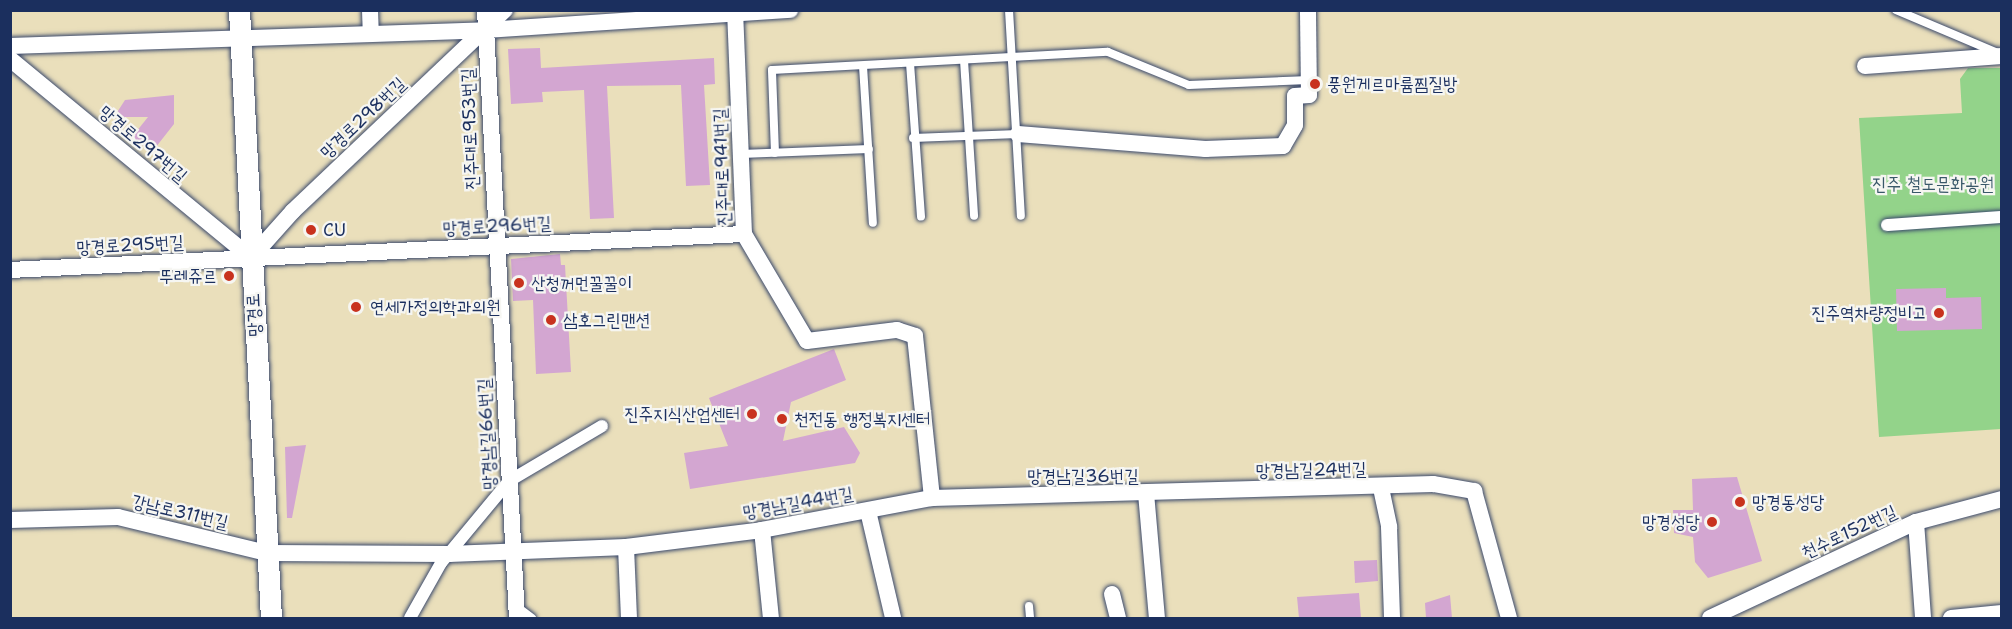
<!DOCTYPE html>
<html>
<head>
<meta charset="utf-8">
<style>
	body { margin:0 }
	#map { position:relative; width:2012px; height:629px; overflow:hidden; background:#eadfbb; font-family:"Shantell Sans","Poor Story",sans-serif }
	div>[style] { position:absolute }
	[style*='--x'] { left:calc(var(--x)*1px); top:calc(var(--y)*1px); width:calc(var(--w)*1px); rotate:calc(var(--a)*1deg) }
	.green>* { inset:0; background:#93d38a }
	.building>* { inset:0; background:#d3a6d1 }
	.roads { filter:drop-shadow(0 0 2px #3a496c) drop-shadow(0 0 2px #3a496c) }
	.service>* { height:8px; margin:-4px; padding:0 4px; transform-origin:4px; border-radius:4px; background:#fff }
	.pedestrian>* { height:12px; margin:-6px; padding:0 6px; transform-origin:6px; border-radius:6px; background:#fff }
	.minor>* { height:16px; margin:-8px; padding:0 8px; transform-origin:8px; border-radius:8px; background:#fff }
	.tertiary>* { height:21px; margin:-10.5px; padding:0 10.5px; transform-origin:10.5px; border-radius:10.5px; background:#fff }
	.dots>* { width:16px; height:16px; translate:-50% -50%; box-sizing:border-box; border:3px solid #f6f6f2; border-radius:50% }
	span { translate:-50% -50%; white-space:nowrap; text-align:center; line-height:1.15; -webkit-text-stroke:4.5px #f6f6f2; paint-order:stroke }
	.poi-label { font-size:18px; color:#1b2f5e }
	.left { translate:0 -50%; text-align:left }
	.right { translate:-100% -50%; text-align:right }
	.street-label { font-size:18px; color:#1b2f5e }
	.park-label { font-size:18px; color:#395869 }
	.frame { position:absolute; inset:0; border:12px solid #1b2f5e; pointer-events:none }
</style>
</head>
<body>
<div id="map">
	<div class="green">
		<i style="clip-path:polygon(1968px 68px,2001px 68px,2001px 429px,1879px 437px,1859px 118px,1962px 113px,1960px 79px)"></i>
	</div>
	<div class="building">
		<i style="clip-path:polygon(540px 48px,541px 68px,714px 58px,715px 84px,704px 85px,710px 185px,686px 186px,681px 85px,607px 86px,614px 218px,590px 219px,584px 90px,542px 92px,543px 102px,511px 104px,508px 49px)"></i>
		<i style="clip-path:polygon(174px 95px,174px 124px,152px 152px,132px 137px,148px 117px,114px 117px,125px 100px)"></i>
		<i style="clip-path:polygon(560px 254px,561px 265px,565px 265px,571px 372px,536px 374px,533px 300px,513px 301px,511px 259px)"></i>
		<i style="clip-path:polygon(1946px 288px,1946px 298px,1981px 297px,1982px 329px,1897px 331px,1896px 289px)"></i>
		<i style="clip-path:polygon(834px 349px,846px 380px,791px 402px,783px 441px,844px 427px,860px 453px,855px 463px,690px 489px,684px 453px,728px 446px,709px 398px)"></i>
		<i style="clip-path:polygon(306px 445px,292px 518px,287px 518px,285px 447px)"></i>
		<i style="clip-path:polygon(1737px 477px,1762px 561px,1708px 578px,1695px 562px,1693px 537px,1674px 533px,1673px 510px,1693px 510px,1692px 479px)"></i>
		<i style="clip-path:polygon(1377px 560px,1378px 581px,1355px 583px,1354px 561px)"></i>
		<i style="clip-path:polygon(1359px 593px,1361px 618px,1299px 618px,1297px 597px)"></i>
		<i style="clip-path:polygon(1450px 595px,1452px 618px,1426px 618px,1425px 603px)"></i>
	</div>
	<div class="roads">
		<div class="service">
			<i style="--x:1009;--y:10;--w:206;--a:86.7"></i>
			<i style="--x:1896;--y:10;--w:111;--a:22.9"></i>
			<i style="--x:964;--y:60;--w:156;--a:86.3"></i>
			<i style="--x:910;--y:63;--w:154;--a:85.9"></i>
			<i style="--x:863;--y:66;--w:157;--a:86.4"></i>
			<i style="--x:913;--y:138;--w:105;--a:-2.2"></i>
			<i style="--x:775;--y:153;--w:83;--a:-92.1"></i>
			<i style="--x:772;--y:70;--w:336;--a:-3.1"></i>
			<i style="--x:1108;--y:52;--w:87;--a:22.2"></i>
			<i style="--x:1189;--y:85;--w:120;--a:-2.4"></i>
			<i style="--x:741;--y:154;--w:128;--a:-2.2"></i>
			<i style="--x:516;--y:606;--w:20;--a:37"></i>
			<i style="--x:1029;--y:606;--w:12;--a:85"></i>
		</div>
		<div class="pedestrian">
			<i style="--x:1887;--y:225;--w:115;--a:-4"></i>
			<i style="--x:410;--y:618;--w:63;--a:-60.6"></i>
			<i style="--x:441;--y:563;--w:107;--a:-50.3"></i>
			<i style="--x:509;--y:481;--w:108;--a:-30.6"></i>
		</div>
		<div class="minor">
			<i style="--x:370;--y:10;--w:23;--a:88"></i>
			<i style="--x:485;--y:10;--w:609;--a:86.99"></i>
			<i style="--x:735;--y:10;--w:224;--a:87.7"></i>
			<i style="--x:744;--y:234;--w:124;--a:59.5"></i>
			<i style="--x:807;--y:341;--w:91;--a:-7"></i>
			<i style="--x:897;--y:330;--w:19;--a:18"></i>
			<i style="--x:915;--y:336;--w:163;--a:84"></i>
			<i style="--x:10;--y:46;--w:476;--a:-1.9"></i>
			<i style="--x:486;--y:30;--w:305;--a:-3.8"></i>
			<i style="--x:10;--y:59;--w:313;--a:39.5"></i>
			<i style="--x:1865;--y:66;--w:137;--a:-4.2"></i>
			<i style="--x:1018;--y:134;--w:188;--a:4.6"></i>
			<i style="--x:1205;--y:149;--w:78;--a:-2.2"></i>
			<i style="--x:1283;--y:146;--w:24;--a:-60"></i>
			<i style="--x:1295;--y:125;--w:29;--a:-90"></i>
			<i style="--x:1295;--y:96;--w:14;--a:-4"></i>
			<i style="--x:1309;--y:95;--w:85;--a:-90.7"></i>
			<i style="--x:251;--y:258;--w:63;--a:-48.2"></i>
			<i style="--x:293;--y:211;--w:292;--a:-43.5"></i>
			<i style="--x:10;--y:270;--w:735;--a:-2.81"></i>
			<i style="--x:1381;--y:488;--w:40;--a:78"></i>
			<i style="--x:1389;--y:527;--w:91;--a:88.1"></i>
			<i style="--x:1146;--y:493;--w:125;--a:85"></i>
			<i style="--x:868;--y:511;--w:110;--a:76.8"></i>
			<i style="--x:10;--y:520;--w:108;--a:-1.6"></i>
			<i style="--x:118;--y:517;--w:153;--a:13.6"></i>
			<i style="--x:267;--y:553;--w:182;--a:0.3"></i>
			<i style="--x:449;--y:554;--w:177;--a:-2.3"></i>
			<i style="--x:626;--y:547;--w:137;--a:-7.1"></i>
			<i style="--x:762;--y:530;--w:173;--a:-10.7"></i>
			<i style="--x:932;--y:498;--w:501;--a:-1.6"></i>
			<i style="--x:1433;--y:484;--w:42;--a:9.7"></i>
			<i style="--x:1474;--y:491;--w:132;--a:74.6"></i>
			<i style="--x:1916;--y:522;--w:96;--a:85.8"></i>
			<i style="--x:762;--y:530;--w:88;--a:84.2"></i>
			<i style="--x:626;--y:547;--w:71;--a:87.6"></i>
			<i style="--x:1112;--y:594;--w:25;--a:76"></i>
			<i style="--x:1710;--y:618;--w:227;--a:-25"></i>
			<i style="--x:1916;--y:522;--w:89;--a:-15"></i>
			<i style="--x:1951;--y:618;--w:51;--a:-5.6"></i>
		</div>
		<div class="tertiary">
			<i style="--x:239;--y:10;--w:609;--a:86.99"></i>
		</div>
	</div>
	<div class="dots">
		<i style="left:1315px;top:84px;background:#c8321e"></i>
		<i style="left:311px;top:230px;background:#c8321e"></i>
		<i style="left:229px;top:276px;background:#c8321e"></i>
		<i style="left:519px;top:283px;background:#c8321e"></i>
		<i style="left:356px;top:307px;background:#c8321e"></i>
		<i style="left:1939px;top:313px;background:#c8321e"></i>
		<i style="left:551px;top:320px;background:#c8321e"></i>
		<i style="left:752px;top:414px;background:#c8321e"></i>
		<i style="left:782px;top:419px;background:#c8321e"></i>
		<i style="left:1740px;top:502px;background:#c8321e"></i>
		<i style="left:1712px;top:522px;background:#c8321e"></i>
	</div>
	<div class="poi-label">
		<span class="left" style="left:1327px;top:84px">풍원게르마륨찜질방</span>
		<span class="left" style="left:323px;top:230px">CU</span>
		<span class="right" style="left:217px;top:276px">뚜레쥬르</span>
		<span class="left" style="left:531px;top:283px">산청꺼먼꿀꿀이</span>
		<span class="left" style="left:370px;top:307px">연세가정의학과의원</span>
		<span class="right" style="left:1927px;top:313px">진주역차량정비고</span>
		<span class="left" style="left:563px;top:320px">삼호그린맨션</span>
		<span class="right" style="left:740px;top:414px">진주지식산업센터</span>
		<span class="left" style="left:794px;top:419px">천전동 행정복지센터</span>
		<span class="left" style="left:1752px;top:502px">망경동성당</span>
		<span class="right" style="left:1700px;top:522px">망경성당</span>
	</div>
	<div class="street-label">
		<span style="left:363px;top:118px;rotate:-43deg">망경로298번길</span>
		<span style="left:470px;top:129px;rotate:-92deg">진주대로953번길</span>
		<span style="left:143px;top:144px;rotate:40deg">망경로297번길</span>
		<span style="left:722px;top:167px;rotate:-92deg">진주대로941번길</span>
		<span style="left:497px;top:226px;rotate:-3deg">망경로296번길</span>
		<span style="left:130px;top:245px;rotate:-3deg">망경로295번길</span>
		<span style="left:254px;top:315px;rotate:-93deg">망경로</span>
		<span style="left:487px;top:434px;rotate:-93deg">망경남길66번길</span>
		<span style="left:1311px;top:470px;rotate:-1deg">망경남길24번길</span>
		<span style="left:1083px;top:476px">망경남길36번길</span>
		<span style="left:798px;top:503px;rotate:-10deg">망경남길44번길</span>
		<span style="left:180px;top:512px;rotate:13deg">강남로311번길</span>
		<span style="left:1849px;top:532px;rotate:-25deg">천수로152번길</span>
	</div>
	<div class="park-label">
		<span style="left:1933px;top:184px">진주 철도문화공원</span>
	</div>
	<div class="frame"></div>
</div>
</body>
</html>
